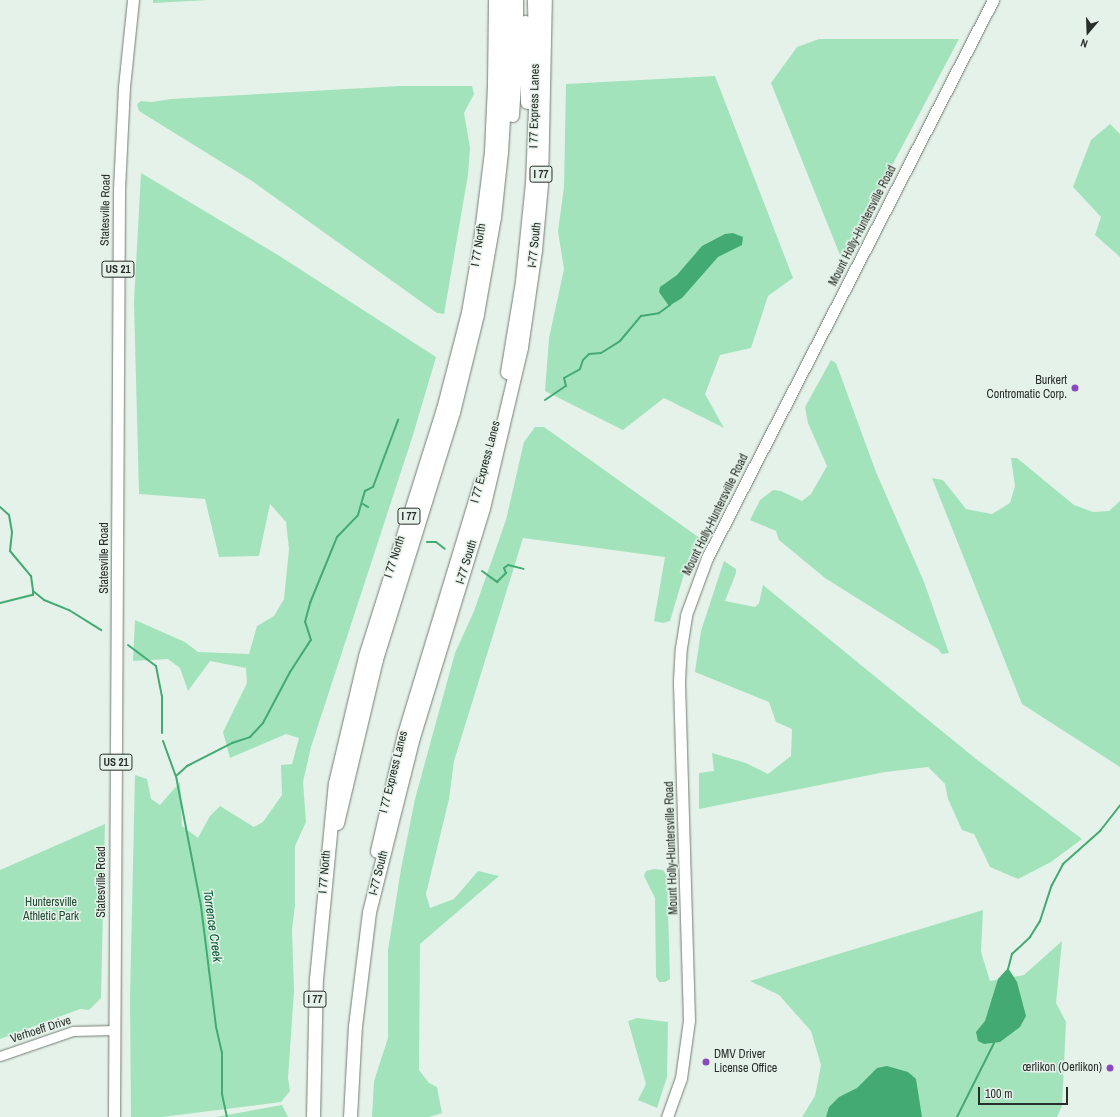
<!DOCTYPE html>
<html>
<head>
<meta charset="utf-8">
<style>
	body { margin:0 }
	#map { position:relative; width:1120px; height:1117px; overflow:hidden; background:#e5f2e9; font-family:"Archivo Narrow",sans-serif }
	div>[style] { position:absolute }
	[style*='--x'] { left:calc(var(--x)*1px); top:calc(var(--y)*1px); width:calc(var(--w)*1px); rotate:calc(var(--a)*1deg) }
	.green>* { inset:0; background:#a3e3bb }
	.water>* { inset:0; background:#42aa72 }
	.stream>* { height:2px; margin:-1px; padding:0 1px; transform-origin:1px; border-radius:1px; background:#42aa72 }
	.roads { filter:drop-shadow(0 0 1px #727d75) drop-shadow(0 0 1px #727d75) }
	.minor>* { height:9px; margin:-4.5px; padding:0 4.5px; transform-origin:4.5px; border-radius:4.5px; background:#fff }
	.major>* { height:11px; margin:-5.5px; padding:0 5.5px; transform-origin:5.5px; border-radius:5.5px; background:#fff }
	.highway>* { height:13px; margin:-6.5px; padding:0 6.5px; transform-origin:6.5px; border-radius:6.5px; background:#fff }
	.dots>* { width:11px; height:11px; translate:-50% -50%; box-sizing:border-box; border:2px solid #e5f2e9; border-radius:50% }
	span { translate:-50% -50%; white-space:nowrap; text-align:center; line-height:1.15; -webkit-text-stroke:3px #e5f2e9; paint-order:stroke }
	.shield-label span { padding:1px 3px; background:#e5f2e9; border:1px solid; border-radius:3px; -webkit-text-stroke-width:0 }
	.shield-label { font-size:11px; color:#292e2a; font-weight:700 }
	.street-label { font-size:12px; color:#292e2a }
	.poi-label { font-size:12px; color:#292e2a }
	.right { translate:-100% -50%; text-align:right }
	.left { translate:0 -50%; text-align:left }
	.park-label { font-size:12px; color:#1f4931 }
	.water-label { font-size:13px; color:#025631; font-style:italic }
	.north { position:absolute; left:1068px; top:12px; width:40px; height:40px; -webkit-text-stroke:3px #e5f2e9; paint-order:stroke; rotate:199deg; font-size:11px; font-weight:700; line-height:16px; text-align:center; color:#292e2a }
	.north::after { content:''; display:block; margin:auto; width:14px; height:18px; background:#292e2a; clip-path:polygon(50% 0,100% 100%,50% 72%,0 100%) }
	.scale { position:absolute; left:978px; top:1087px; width:90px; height:18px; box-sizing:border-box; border:2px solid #292e2a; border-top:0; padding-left:5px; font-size:12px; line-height:14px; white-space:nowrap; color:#292e2a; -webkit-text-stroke:3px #e5f2e9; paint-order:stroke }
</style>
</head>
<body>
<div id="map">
	<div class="green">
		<i style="clip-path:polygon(153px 0,209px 0,153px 3px)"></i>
		<i style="clip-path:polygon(819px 39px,959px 39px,842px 260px,771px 83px,797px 47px)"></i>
		<i style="clip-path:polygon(715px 76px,793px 278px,768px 296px,751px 348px,720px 355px,705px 394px,724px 428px,664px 398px,623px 430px,545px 391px,549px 338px,564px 269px,558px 231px,564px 187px,566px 84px)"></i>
		<i style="clip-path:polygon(400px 86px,472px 86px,474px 94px,464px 113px,470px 148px,468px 175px,444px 314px,437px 313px,252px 181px,139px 111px,137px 104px,141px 101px,152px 102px,171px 99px)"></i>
		<i style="clip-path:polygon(1110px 124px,1120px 134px,1120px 257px,1095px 235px,1101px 217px,1073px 187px,1091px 140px)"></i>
		<i style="clip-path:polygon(141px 173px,278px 255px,436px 357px,413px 435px,311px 747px,303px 782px,306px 822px,295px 846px,295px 905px,292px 930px,294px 991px,288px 1078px,290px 1091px,281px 1102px,162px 1117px,131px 1117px,130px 998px,135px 775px,147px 779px,151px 799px,160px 805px,180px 782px,182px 826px,198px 838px,210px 816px,220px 806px,254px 827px,263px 822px,282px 795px,281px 765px,292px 764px,299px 738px,286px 734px,230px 758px,223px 732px,247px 683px,246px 668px,210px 661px,188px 691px,180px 668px,168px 659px,133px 661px,135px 620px,185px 642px,198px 652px,249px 654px,257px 626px,274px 616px,284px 599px,289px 549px,286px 522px,270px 504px,259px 556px,219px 557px,205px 499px,139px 494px,134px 302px)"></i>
		<i style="clip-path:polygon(831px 360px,836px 363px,876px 472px,924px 582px,949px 653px,942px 654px,938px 649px,825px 578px,779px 540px,776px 531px,750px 520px,760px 500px,773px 490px,781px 491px,802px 501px,811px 494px,827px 466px,808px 423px,805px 407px)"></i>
		<i style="clip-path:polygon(535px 427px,544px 427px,701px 539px,684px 574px,670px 621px,663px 623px,654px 621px,665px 557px,523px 538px,454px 761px,449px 799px,426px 894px,430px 908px,454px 899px,478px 871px,499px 876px,420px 944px,419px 1070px,429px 1083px,437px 1087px,442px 1113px,429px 1117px,372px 1117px,374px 1081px,388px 1038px,388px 950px,401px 869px,415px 799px,455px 653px,474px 611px,506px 520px,524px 442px)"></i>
		<i style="clip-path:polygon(1011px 458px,1017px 458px,1074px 505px,1093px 512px,1109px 511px,1120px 501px,1120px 767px,1022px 704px,932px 478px,943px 480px,966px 509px,992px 514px,1010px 503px,1015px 486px)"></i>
		<i style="clip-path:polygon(724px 561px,736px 569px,736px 573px,725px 601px,755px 607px,759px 603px,763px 585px,976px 759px,1082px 839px,1051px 862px,1018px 879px,990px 867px,974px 834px,962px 830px,948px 799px,945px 784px,928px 767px,885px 772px,699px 809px,699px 773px,714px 771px,712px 753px,746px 763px,768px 774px,791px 756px,792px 729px,776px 722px,769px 702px,695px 672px,701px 631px)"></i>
		<i style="clip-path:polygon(105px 824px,101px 998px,89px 1010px,80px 1009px,0 1039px,0 870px)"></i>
		<i style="clip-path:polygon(654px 869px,663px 870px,667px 876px,670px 979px,665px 982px,659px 982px,656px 977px,655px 898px,644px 876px,646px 871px)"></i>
		<i style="clip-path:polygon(983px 910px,981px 952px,990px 981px,1024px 975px,1062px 941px,1056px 1003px,1066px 1022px,1062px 1106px,1057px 1117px,802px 1117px,815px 1096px,821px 1065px,811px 1031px,779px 995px,750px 981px)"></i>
		<i style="clip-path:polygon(637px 1018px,668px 1022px,667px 1077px,657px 1108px,638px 1100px,646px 1084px,628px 1021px)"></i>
		<i style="clip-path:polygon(282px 1105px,288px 1117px,216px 1117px)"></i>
	</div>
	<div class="water">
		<i style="clip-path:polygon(733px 233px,743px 237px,742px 245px,718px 257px,682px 298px,669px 306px,659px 292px,660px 287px,677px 275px,702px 246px,725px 234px)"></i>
		<i style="clip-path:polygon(1008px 968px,1017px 982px,1026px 1016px,1020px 1027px,1000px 1042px,984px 1044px,978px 1041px,976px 1032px,985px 1021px,998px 979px)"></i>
		<i style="clip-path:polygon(887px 1066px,908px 1072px,916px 1079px,922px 1117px,826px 1117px,829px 1107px,839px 1097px,857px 1088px,877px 1068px)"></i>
	</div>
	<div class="stream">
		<i style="--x:545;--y:400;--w:25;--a:-34"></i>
		<i style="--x:566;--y:386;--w:8;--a:-104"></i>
		<i style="--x:564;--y:378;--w:18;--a:-29"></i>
		<i style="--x:580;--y:369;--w:9;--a:-72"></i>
		<i style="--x:583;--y:360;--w:8;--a:-45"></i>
		<i style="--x:589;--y:354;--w:12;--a:-5"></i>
		<i style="--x:601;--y:353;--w:22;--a:-32"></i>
		<i style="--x:620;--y:341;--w:33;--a:-50"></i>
		<i style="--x:641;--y:316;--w:18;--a:-9"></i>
		<i style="--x:659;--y:313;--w:14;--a:-36"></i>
		<i style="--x:363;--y:504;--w:6;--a:31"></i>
		<i style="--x:0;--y:507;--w:12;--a:42"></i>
		<i style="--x:9;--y:515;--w:17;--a:80"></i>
		<i style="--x:12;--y:532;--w:19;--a:96"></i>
		<i style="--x:10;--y:551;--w:33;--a:50"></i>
		<i style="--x:31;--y:576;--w:15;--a:82"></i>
		<i style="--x:33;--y:591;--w:14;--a:39"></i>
		<i style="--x:44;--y:600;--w:27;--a:22"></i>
		<i style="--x:69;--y:610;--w:38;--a:32"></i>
		<i style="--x:427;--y:542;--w:9;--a:0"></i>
		<i style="--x:436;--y:542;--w:11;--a:38"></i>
		<i style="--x:482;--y:571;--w:19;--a:36"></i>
		<i style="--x:497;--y:582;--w:13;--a:-45"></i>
		<i style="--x:506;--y:573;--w:5;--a:-112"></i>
		<i style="--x:504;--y:568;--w:5;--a:-37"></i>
		<i style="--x:508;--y:565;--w:16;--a:14"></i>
		<i style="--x:0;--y:603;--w:34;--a:-14"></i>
		<i style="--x:33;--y:595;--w:4;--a:-90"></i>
		<i style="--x:128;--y:645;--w:35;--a:37"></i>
		<i style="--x:156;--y:666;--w:31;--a:79"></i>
		<i style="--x:162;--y:696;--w:37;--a:90"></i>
		<i style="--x:163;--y:741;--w:37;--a:70"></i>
		<i style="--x:176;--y:776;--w:132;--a:79.1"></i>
		<i style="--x:201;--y:906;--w:122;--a:82.9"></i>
		<i style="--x:216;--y:1027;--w:26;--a:77"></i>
		<i style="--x:222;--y:1052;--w:42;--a:90"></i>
		<i style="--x:222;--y:1094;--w:24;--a:78"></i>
		<i style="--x:176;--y:776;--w:15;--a:-42"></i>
		<i style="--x:187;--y:766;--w:51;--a:-27.1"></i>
		<i style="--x:232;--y:743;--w:19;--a:-18"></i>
		<i style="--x:250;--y:737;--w:19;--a:-47"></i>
		<i style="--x:263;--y:723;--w:58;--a:-62.1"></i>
		<i style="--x:290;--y:672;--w:38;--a:-57"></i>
		<i style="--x:311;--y:640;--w:19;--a:-108"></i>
		<i style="--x:305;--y:622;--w:20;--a:-75"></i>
		<i style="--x:310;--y:603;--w:71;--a:-67.8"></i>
		<i style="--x:337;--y:537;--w:30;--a:-46"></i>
		<i style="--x:358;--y:515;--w:25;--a:-74"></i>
		<i style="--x:365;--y:491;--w:9;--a:-27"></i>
		<i style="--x:373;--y:487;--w:72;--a:-69.5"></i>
		<i style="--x:1008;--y:969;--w:16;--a:-75"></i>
		<i style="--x:1012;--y:954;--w:25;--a:-43"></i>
		<i style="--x:1030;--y:937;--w:19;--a:-58"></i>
		<i style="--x:1040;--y:921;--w:38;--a:-72"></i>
		<i style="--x:1052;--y:885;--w:24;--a:-62"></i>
		<i style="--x:1063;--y:864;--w:50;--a:-41.7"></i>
		<i style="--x:1100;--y:831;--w:33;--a:-52"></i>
		<i style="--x:957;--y:1117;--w:83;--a:-63.4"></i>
	</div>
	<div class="roads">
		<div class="minor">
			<i style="--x:0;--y:1056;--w:77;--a:-18.9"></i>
			<i style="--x:73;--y:1031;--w:41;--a:-1.4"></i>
		</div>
		<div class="major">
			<i style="--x:114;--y:1117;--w:928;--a:-89.69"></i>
			<i style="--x:119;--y:189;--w:102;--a:-87.2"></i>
			<i style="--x:124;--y:87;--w:87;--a:-84.1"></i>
			<i style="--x:667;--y:1117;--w:41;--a:-70.3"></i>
			<i style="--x:681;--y:1078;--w:59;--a:-82.1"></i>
			<i style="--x:689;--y:1020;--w:339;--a:-91.7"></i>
			<i style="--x:679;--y:681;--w:33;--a:-87"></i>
			<i style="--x:681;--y:648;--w:33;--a:-81"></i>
			<i style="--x:686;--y:615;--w:61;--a:-69.8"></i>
			<i style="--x:707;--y:558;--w:627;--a:-62.86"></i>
		</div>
		<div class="highway">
			<i style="--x:525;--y:22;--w:80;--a:88.6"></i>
			<i style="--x:512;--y:115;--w:63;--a:-86.4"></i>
			<i style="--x:516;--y:52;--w:52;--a:-90"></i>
			<i style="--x:507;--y:372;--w:92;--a:-80.6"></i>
			<i style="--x:522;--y:281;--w:99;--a:-84.2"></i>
			<i style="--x:532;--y:183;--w:99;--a:-87.7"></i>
			<i style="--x:536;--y:84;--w:84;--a:-91.4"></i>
			<i style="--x:337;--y:823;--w:169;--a:-76.6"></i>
			<i style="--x:376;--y:659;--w:259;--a:-72.7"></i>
			<i style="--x:453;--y:412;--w:101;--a:-76.2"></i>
			<i style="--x:477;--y:314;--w:98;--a:-80.1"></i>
			<i style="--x:494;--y:217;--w:65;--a:-83.9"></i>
			<i style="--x:501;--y:152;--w:67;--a:-86.6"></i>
			<i style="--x:505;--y:85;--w:85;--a:-89.3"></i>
			<i style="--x:377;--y:851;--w:120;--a:-77"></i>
			<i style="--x:404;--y:734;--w:264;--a:-73.1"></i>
			<i style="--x:313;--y:1117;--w:138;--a:-88.8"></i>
			<i style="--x:316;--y:979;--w:197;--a:-84.5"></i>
			<i style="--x:335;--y:783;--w:130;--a:-76.7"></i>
			<i style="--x:365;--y:656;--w:259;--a:-72.5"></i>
			<i style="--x:443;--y:409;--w:100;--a:-75.5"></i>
			<i style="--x:468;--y:312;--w:65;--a:-80.2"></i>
			<i style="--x:479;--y:248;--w:98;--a:-82.9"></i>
			<i style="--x:491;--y:151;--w:67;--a:-87.4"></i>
			<i style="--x:494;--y:84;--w:84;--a:-89.3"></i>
			<i style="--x:350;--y:1117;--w:91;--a:-86.9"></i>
			<i style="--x:355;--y:1026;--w:115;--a:-83"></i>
			<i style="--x:369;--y:912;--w:180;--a:-75.9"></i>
			<i style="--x:413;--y:737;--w:239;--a:-73"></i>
			<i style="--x:483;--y:508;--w:165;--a:-76.7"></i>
			<i style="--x:521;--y:347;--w:98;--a:-81.8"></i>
			<i style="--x:535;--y:250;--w:66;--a:-84.8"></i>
			<i style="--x:541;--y:184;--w:184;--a:-88.8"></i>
		</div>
	</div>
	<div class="dots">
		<i style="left:1075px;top:388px;background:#894abf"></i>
		<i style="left:706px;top:1062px;background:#894abf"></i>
		<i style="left:1110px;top:1068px;background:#894abf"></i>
	</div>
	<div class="shield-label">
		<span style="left:541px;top:174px">I 77</span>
		<span style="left:118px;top:269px">US 21</span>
		<span style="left:409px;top:516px">I 77</span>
		<span style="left:116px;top:762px">US 21</span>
		<span style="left:315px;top:999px">I 77</span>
	</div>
	<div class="street-label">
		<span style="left:535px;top:106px;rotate:-89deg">I 77 Express Lanes</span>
		<span style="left:106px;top:210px;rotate:-89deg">Statesville Road</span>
		<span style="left:863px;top:226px;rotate:-63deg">Mount Holly-Huntersville Road</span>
		<span style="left:479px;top:245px;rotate:-81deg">I 77 North</span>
		<span style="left:535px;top:245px;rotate:-84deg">I-77 South</span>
		<span style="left:486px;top:462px;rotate:-75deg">I 77 Express Lanes</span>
		<span style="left:716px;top:515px;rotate:-64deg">Mount Holly-Huntersville Road</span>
		<span style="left:395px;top:557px;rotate:-72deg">I 77 North</span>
		<span style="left:105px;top:558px;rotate:-90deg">Statesville Road</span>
		<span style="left:467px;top:562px;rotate:-73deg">I-77 South</span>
		<span style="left:394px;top:772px;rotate:-76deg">I 77 Express Lanes</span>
		<span style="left:672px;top:848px;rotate:-92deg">Mount Holly-Huntersville Road</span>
		<span style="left:325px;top:872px;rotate:-85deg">I 77 North</span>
		<span style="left:379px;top:873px;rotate:-76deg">I-77 South</span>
		<span style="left:102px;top:882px;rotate:-90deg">Statesville Road</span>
		<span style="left:41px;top:1030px;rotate:-18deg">Verhoeff Drive</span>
	</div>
	<div class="poi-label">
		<span class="right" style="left:1067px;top:388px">Burkert<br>Contromatic Corp.</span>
		<span class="left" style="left:714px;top:1062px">DMV Driver<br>License Office</span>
		<span class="right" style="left:1102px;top:1068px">œrlikon (Oerlikon)</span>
	</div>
	<div class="park-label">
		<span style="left:51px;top:910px">Huntersville<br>Athletic Park</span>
	</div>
	<div class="water-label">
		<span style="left:212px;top:926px;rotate:82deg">Torrence Creek</span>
	</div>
	<div class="north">N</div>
	<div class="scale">100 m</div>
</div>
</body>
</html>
